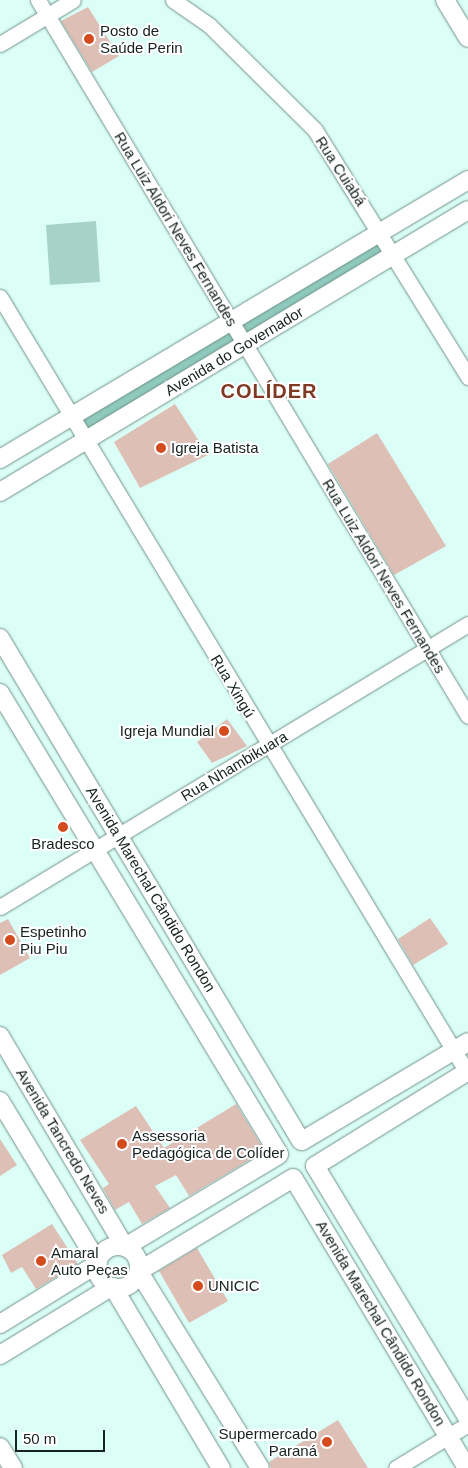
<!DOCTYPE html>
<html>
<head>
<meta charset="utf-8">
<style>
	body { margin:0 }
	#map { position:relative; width:468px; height:1468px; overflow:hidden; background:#dbfef6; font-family:Helvetica,sans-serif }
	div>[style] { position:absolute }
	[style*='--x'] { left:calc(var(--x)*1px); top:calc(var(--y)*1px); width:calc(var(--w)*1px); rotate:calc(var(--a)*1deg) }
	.green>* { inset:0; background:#a7d2c8 }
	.forest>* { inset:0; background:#8fcabd }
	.building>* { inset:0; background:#debfb6 }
	.roads { filter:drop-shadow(0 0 1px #71918a) drop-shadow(0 0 1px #71918a) }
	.minor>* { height:15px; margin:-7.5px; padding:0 7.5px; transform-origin:7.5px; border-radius:7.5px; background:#fff }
	.tertiary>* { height:18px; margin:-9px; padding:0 9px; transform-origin:9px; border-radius:9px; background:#fff }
	.tertiary>.ring { margin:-9px; padding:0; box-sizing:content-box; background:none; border:18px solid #fff; border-radius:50% }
	.dots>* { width:14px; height:14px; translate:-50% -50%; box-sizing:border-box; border:2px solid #fff; border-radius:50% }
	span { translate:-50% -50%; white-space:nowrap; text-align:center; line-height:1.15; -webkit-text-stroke:4px #fff; paint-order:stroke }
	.poi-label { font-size:15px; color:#162320 }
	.left { translate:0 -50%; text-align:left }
	.right { translate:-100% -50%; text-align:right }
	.street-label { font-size:15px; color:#162320 }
	.district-label { font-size:20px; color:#7e3a25; font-weight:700; letter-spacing:1px }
	.scale { position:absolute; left:15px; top:1430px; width:90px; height:22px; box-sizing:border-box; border:2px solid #162320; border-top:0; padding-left:6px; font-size:15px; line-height:18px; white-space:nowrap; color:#162320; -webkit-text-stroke:4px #fff; paint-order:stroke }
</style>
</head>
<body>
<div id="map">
	<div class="green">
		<i style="clip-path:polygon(96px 221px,100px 282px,50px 285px,46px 225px)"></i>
	</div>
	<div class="forest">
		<i style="clip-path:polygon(381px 232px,394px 254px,247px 343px,234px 321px)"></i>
		<i style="clip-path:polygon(231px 322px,244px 345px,87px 440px,73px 416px)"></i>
	</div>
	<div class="building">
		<i style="clip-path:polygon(88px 7px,119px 56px,92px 72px,61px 21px)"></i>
		<i style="clip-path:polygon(175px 404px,208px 455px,140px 488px,114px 442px)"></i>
		<i style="clip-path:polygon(377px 433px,446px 546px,394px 575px,328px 464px)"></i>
		<i style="clip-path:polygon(227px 719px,247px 746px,212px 763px,197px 742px)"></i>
		<i style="clip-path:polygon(430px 918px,448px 944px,413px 965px,398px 939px)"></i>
		<i style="clip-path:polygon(8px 919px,30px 958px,0 975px,0 923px)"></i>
		<i style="clip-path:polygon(236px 1104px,265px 1151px,189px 1196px,176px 1175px,155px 1186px,170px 1208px,142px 1224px,129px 1202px,115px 1210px,103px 1188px,109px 1184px,80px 1140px,136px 1106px,164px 1148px)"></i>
		<i style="clip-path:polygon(0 1139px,17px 1165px,0 1176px)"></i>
		<i style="clip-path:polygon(52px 1224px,78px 1264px,36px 1289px,22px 1267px,11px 1273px,2px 1255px)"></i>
		<i style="clip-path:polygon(197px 1248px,228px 1301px,189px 1323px,159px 1271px)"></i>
		<i style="clip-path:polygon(338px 1420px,368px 1468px,271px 1468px,269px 1462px)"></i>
	</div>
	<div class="roads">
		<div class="minor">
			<i style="--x:38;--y:0;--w:835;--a:59.01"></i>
			<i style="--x:173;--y:0;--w:44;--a:34.8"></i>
			<i style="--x:209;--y:25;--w:149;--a:44.7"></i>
			<i style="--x:315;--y:130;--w:291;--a:58.2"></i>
			<i style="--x:0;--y:44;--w:85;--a:-31.1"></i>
			<i style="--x:0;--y:297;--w:907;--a:58.94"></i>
			<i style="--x:0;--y:907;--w:547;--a:-31.16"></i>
			<i style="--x:396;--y:1468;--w:84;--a:-31.4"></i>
		</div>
		<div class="tertiary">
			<i style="--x:445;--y:0;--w:44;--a:58.8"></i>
			<i style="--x:0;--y:459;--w:545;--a:-30.8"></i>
			<i style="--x:0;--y:492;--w:546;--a:-31.07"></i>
			<i style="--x:0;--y:638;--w:586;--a:59.1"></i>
			<i style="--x:0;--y:693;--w:539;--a:58.82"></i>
			<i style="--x:0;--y:1036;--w:245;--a:59.4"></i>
			<i style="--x:0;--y:1101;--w:189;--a:58.8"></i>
			<i style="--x:302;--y:1141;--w:193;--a:-30.8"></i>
			<i style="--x:315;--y:1166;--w:296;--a:58.8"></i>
			<i style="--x:315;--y:1166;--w:180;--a:-31.8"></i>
			<i style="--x:294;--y:1179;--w:337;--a:59.1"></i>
			<i class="ring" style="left:97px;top:1246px;width:24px;height:24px"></i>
			<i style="--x:125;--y:1247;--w:179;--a:-30.9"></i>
			<i style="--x:139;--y:1271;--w:180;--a:-31.1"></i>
			<i style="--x:139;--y:1272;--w:230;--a:58.3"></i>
			<i style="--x:113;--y:1287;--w:211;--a:59.2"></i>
			<i style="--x:0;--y:1324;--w:114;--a:-31.7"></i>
			<i style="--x:0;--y:1355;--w:130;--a:-31.5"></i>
			<i style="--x:0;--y:1447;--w:25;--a:58"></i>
		</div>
	</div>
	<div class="dots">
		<i style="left:89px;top:39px;background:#d44c1e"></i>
		<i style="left:161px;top:448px;background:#d44c1e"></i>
		<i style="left:224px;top:731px;background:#d44c1e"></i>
		<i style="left:63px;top:827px;background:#d44c1e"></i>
		<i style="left:10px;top:940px;background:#d44c1e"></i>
		<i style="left:122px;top:1144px;background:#d44c1e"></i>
		<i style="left:41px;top:1261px;background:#d44c1e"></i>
		<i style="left:198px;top:1286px;background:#d44c1e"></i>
		<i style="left:327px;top:1442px;background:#d44c1e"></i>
	</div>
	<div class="poi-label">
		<span class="left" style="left:100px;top:39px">Posto de<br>Saúde Perin</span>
		<span class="left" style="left:171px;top:448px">Igreja Batista</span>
		<span class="right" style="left:214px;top:731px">Igreja Mundial</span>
		<span style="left:63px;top:844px">Bradesco</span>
		<span class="left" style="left:20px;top:940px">Espetinho<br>Piu Piu</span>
		<span class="left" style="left:132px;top:1144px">Assessoria<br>Pedagógica de Colíder</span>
		<span class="left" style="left:51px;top:1261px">Amaral<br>Auto Peças</span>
		<span class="left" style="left:208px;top:1286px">UNICIC</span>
		<span class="right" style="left:317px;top:1442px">Supermercado<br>Paraná</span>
	</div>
	<div class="street-label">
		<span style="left:341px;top:171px;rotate:57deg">Rua Cuiabá</span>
		<span style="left:176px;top:229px;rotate:59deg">Rua Luiz Aldori Neves Fernandes</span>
		<span style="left:234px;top:351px;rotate:-31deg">Avenida do Governador</span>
		<span style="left:384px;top:576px;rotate:59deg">Rua Luiz Aldori Neves Fernandes</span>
		<span style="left:233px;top:686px;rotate:59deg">Rua Xingú</span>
		<span style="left:234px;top:766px;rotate:-31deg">Rua Nhambikuara</span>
		<span style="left:151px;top:889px;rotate:59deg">Avenida Marechal Cândido Rondon</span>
		<span style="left:63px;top:1141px;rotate:59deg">Avenida Tancredo Neves</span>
		<span style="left:381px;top:1323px;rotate:59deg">Avenida Marechal Cândido Rondon</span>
	</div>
	<div class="district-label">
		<span style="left:269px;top:391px">COLÍDER</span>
	</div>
	<div class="scale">50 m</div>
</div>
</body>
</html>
